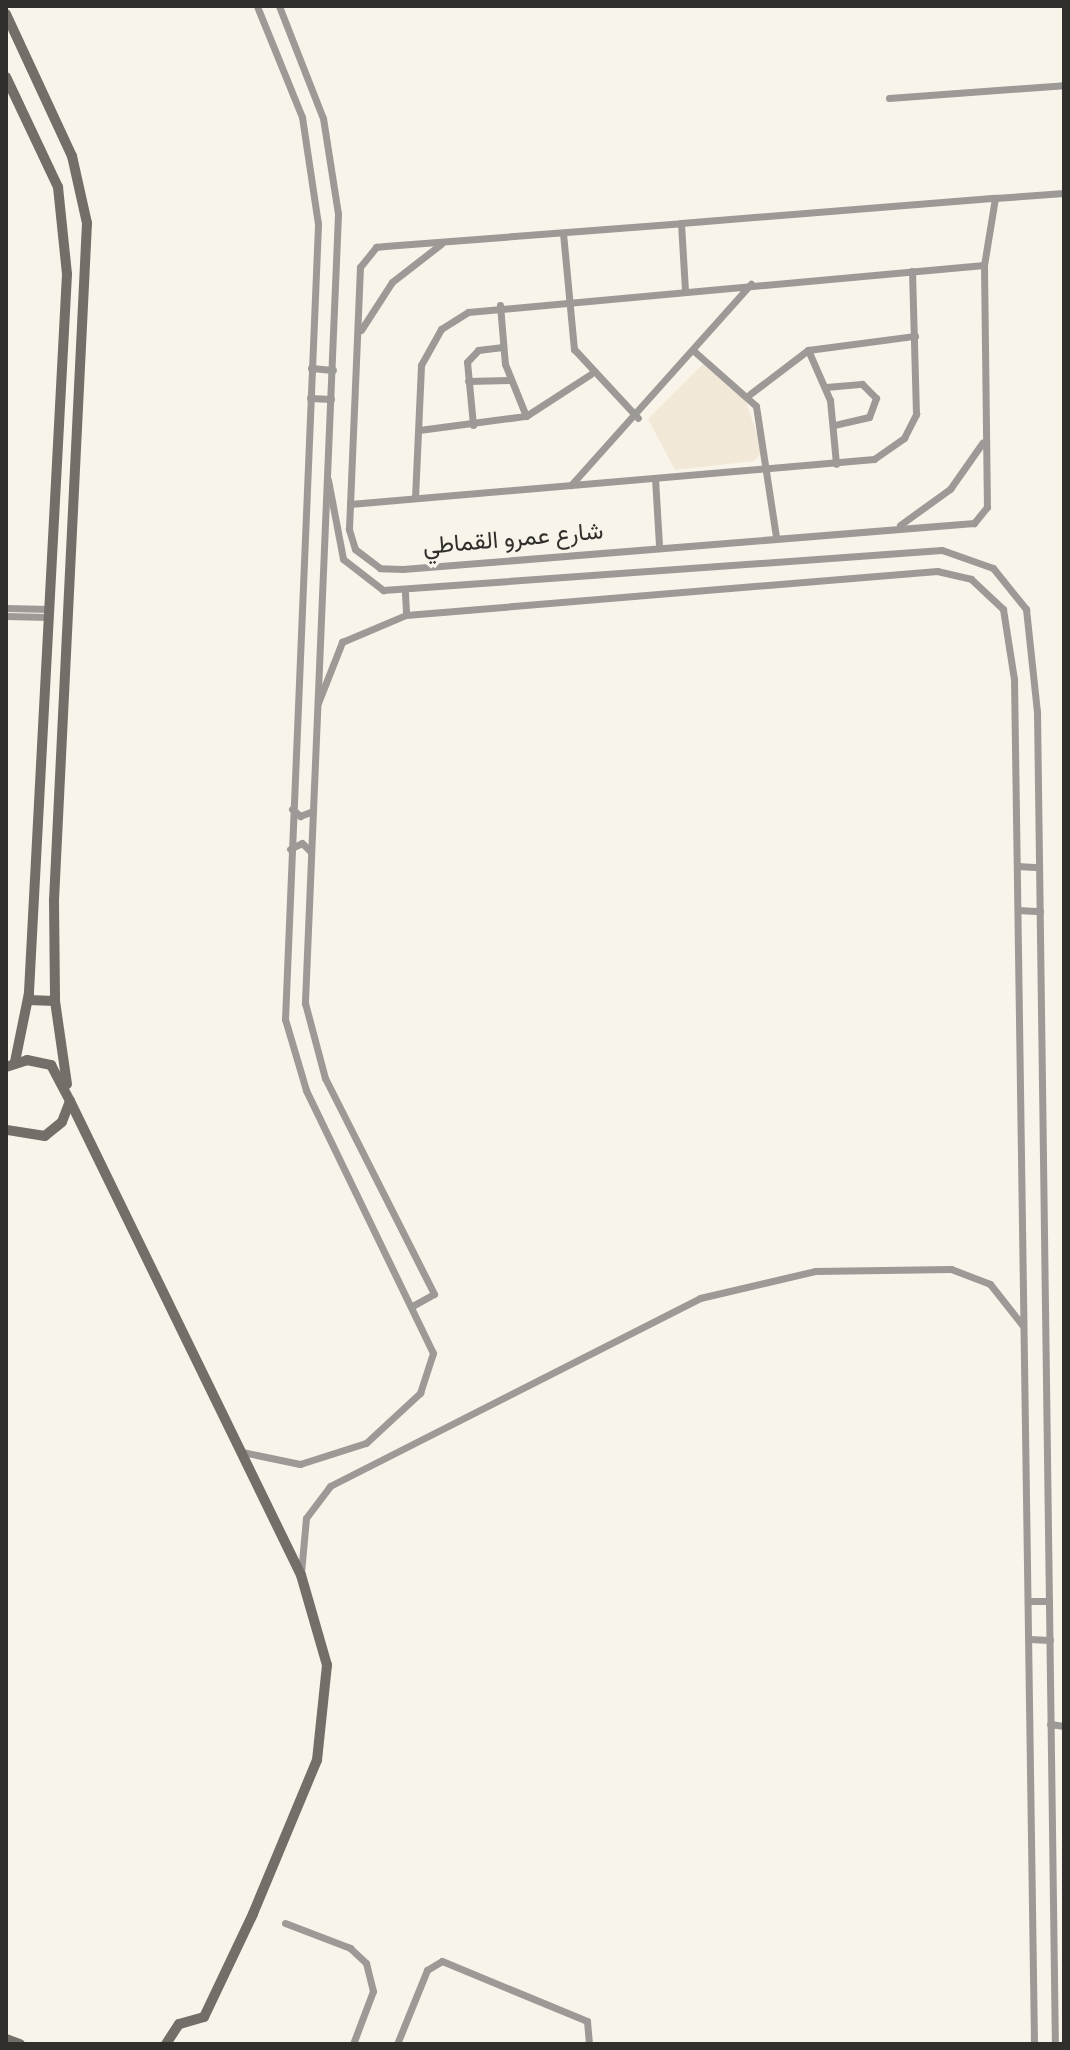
<!DOCTYPE html>
<html>
<head>
<meta charset="utf-8">
<style>
	body { margin:0 }
	#map { position:relative; width:1070px; height:2050px; overflow:hidden; background:#f9f4ea; font-family:"Fira Sans Condensed",Vazirmatn,sans-serif }
	div>[style] { position:absolute }
	[style*='--x'] { left:calc(var(--x)*1px); top:calc(var(--y)*1px); width:calc(var(--w)*1px); rotate:calc(var(--a)*1deg) }
	.built>* { inset:0; background:#f1e8d8 }
	.street>* { height:7px; margin:-3.5px; padding:0 3.5px; transform-origin:3.5px; border-radius:3.5px; background:#9d9996 }
	.secondary>* { height:10px; margin:-5px; padding:0 5px; transform-origin:5px; border-radius:5px; background:#746e69 }
	span { translate:-50% -50%; white-space:nowrap; text-align:center; line-height:1.15; -webkit-text-stroke:6px #f9f4ea; paint-order:stroke }
	.street-label { font-size:24px; color:#312f2c }
	.frame { position:absolute; inset:0; border:8px solid #312f2c; pointer-events:none }
</style>
</head>
<body>
<div id="map">
	<div class="built">
		<i style="clip-path:polygon(703px 364px,745px 399px,763px 451px,754px 461px,675px 470px,648px 419px)"></i>
	</div>
	<div class="street">
		<i style="--x:279;--y:6;--w:120;--a:68.6"></i>
		<i style="--x:323;--y:118;--w:97;--a:81.1"></i>
		<i style="--x:338;--y:214;--w:790;--a:92.4"></i>
		<i style="--x:305;--y:1003;--w:78;--a:75.1"></i>
		<i style="--x:325;--y:1078;--w:242;--a:63.2"></i>
		<i style="--x:434;--y:1294;--w:23;--a:151"></i>
		<i style="--x:889;--y:98;--w:175;--a:-4.2"></i>
		<i style="--x:995;--y:198;--w:68;--a:99.3"></i>
		<i style="--x:984;--y:265;--w:242;--a:89.3"></i>
		<i style="--x:987;--y:507;--w:21;--a:129"></i>
		<i style="--x:974;--y:523;--w:573;--a:175.39"></i>
		<i style="--x:403;--y:569;--w:23;--a:-178"></i>
		<i style="--x:380;--y:568;--w:31;--a:-143"></i>
		<i style="--x:355;--y:549;--w:21;--a:-107"></i>
		<i style="--x:349;--y:529;--w:262;--a:-87.6"></i>
		<i style="--x:360;--y:267;--w:26;--a:-51"></i>
		<i style="--x:376;--y:247;--w:9;--a:-6"></i>
		<i style="--x:385;--y:246;--w:297;--a:-4.4"></i>
		<i style="--x:681;--y:223;--w:315;--a:-4.6"></i>
		<i style="--x:995;--y:198;--w:69;--a:-4.1"></i>
		<i style="--x:681;--y:223;--w:67;--a:86.6"></i>
		<i style="--x:563;--y:233;--w:117;--a:84.6"></i>
		<i style="--x:574;--y:349;--w:94;--a:47.2"></i>
		<i style="--x:500;--y:305;--w:59;--a:85.2"></i>
		<i style="--x:505;--y:364;--w:56;--a:68"></i>
		<i style="--x:361;--y:330;--w:57;--a:-57.1"></i>
		<i style="--x:392;--y:282;--w:62;--a:-37.8"></i>
		<i style="--x:808;--y:350;--w:55;--a:66.3"></i>
		<i style="--x:830;--y:400;--w:64;--a:84.6"></i>
		<i style="--x:695;--y:352;--w:81;--a:41.5"></i>
		<i style="--x:756;--y:406;--w:133;--a:81.3"></i>
		<i style="--x:311;--y:368;--w:22;--a:5"></i>
		<i style="--x:468;--y:381;--w:41;--a:-1.4"></i>
		<i style="--x:826;--y:387;--w:36;--a:-5"></i>
		<i style="--x:862;--y:384;--w:20;--a:45"></i>
		<i style="--x:876;--y:398;--w:20;--a:110"></i>
		<i style="--x:869;--y:417;--w:35;--a:167"></i>
		<i style="--x:750;--y:394;--w:73;--a:-37.2"></i>
		<i style="--x:808;--y:350;--w:108;--a:-7.5"></i>
		<i style="--x:310;--y:398;--w:21;--a:3"></i>
		<i style="--x:473;--y:425;--w:63;--a:-95.4"></i>
		<i style="--x:467;--y:362;--w:16;--a:-47"></i>
		<i style="--x:478;--y:350;--w:25;--a:-7"></i>
		<i style="--x:419;--y:430;--w:108;--a:-7.5"></i>
		<i style="--x:526;--y:416;--w:77;--a:-32.9"></i>
		<i style="--x:655;--y:478;--w:68;--a:86.6"></i>
		<i style="--x:328;--y:480;--w:80;--a:79.2"></i>
		<i style="--x:343;--y:559;--w:51;--a:37.8"></i>
		<i style="--x:383;--y:590;--w:560;--a:-4.09"></i>
		<i style="--x:942;--y:550;--w:54;--a:19.4"></i>
		<i style="--x:993;--y:568;--w:53;--a:51.2"></i>
		<i style="--x:1026;--y:609;--w:104;--a:83.9"></i>
		<i style="--x:1037;--y:712;--w:1332;--a:89.23"></i>
		<i style="--x:571;--y:485;--w:270;--a:-48.2"></i>
		<i style="--x:415;--y:498;--w:133;--a:-87.4"></i>
		<i style="--x:421;--y:365;--w:41;--a:-60.9"></i>
		<i style="--x:441;--y:329;--w:32;--a:-32"></i>
		<i style="--x:468;--y:312;--w:518;--a:-5.2"></i>
		<i style="--x:350;--y:504;--w:526;--a:-4.91"></i>
		<i style="--x:874;--y:459;--w:37;--a:-35"></i>
		<i style="--x:904;--y:438;--w:27;--a:-63"></i>
		<i style="--x:916;--y:414;--w:143;--a:-91.6"></i>
		<i style="--x:900;--y:525;--w:62;--a:-35.8"></i>
		<i style="--x:950;--y:489;--w:57;--a:-54.9"></i>
		<i style="--x:405;--y:593;--w:22;--a:87"></i>
		<i style="--x:6;--y:608;--w:44;--a:1.3"></i>
		<i style="--x:6;--y:616;--w:43;--a:1.3"></i>
		<i style="--x:318;--y:703;--w:66;--a:-68.5"></i>
		<i style="--x:342;--y:642;--w:69;--a:-22.9"></i>
		<i style="--x:406;--y:615;--w:533;--a:-4.74"></i>
		<i style="--x:937;--y:571;--w:35;--a:13"></i>
		<i style="--x:971;--y:579;--w:44;--a:43.2"></i>
		<i style="--x:1003;--y:609;--w:71;--a:81.1"></i>
		<i style="--x:1014;--y:679;--w:1365;--a:89.16"></i>
		<i style="--x:292;--y:809;--w:11;--a:41"></i>
		<i style="--x:300;--y:816;--w:14;--a:-21"></i>
		<i style="--x:290;--y:849;--w:13;--a:-27"></i>
		<i style="--x:302;--y:843;--w:11;--a:45"></i>
		<i style="--x:1017;--y:866;--w:22;--a:3"></i>
		<i style="--x:1018;--y:910;--w:22;--a:3"></i>
		<i style="--x:242;--y:1452;--w:59;--a:11.7"></i>
		<i style="--x:300;--y:1464;--w:69;--a:-17.7"></i>
		<i style="--x:366;--y:1443;--w:74;--a:-42.8"></i>
		<i style="--x:420;--y:1393;--w:42;--a:-72"></i>
		<i style="--x:433;--y:1353;--w:292;--a:-115.8"></i>
		<i style="--x:306;--y:1090;--w:74;--a:-106.5"></i>
		<i style="--x:285;--y:1019;--w:796;--a:-87.62"></i>
		<i style="--x:318;--y:224;--w:108;--a:-98.5"></i>
		<i style="--x:302;--y:117;--w:120;--a:-112.1"></i>
		<i style="--x:301;--y:1573;--w:55;--a:-84.8"></i>
		<i style="--x:306;--y:1518;--w:40;--a:-53"></i>
		<i style="--x:330;--y:1486;--w:415;--a:-26.9"></i>
		<i style="--x:700;--y:1298;--w:118;--a:-13.2"></i>
		<i style="--x:815;--y:1271;--w:136;--a:-0.8"></i>
		<i style="--x:951;--y:1269;--w:42;--a:21"></i>
		<i style="--x:990;--y:1284;--w:53;--a:51.8"></i>
		<i style="--x:1028;--y:1601;--w:21;--a:0"></i>
		<i style="--x:1029;--y:1639;--w:21;--a:3"></i>
		<i style="--x:1050;--y:1724;--w:14;--a:8"></i>
		<i style="--x:285;--y:1923;--w:70;--a:21"></i>
		<i style="--x:350;--y:1948;--w:22;--a:43"></i>
		<i style="--x:366;--y:1963;--w:29;--a:76"></i>
		<i style="--x:373;--y:1991;--w:57;--a:110.7"></i>
		<i style="--x:397;--y:2044;--w:80;--a:-67.9"></i>
		<i style="--x:427;--y:1970;--w:17;--a:-31"></i>
		<i style="--x:442;--y:1961;--w:157;--a:22.5"></i>
		<i style="--x:587;--y:2021;--w:23;--a:85"></i>
	</div>
	<div class="secondary">
		<i style="--x:6;--y:14;--w:157;--a:65.1"></i>
		<i style="--x:72;--y:156;--w:69;--a:77.4"></i>
		<i style="--x:87;--y:223;--w:679;--a:92.79"></i>
		<i style="--x:54;--y:901;--w:100;--a:89.4"></i>
		<i style="--x:55;--y:1001;--w:84;--a:81.8"></i>
		<i style="--x:6;--y:77;--w:122;--a:64.7"></i>
		<i style="--x:58;--y:187;--w:87;--a:84.1"></i>
		<i style="--x:67;--y:274;--w:720;--a:93.03"></i>
		<i style="--x:29;--y:993;--w:70;--a:101.5"></i>
		<i style="--x:28;--y:1000;--w:27;--a:2"></i>
		<i style="--x:6;--y:1067;--w:22;--a:-18"></i>
		<i style="--x:27;--y:1060;--w:25;--a:12"></i>
		<i style="--x:51;--y:1065;--w:41;--a:62.2"></i>
		<i style="--x:70;--y:1101;--w:22;--a:111"></i>
		<i style="--x:62;--y:1122;--w:22;--a:141"></i>
		<i style="--x:45;--y:1136;--w:39;--a:-171"></i>
		<i style="--x:70;--y:1101;--w:527;--a:64.02"></i>
		<i style="--x:301;--y:1575;--w:94;--a:73.9"></i>
		<i style="--x:327;--y:1665;--w:96;--a:96"></i>
		<i style="--x:317;--y:1760;--w:167;--a:112.6"></i>
		<i style="--x:253;--y:1914;--w:114;--a:115.4"></i>
		<i style="--x:204;--y:2017;--w:26;--a:164"></i>
		<i style="--x:179;--y:2024;--w:24;--a:123"></i>
		<i style="--x:6;--y:2039;--w:15;--a:20"></i>
	</div>
	<div class="street-label">
		<span style="left:513px;top:539px;rotate:-5deg">شارع عمرو القماطي</span>
	</div>
	<div class="frame"></div>
</div>
</body>
</html>
